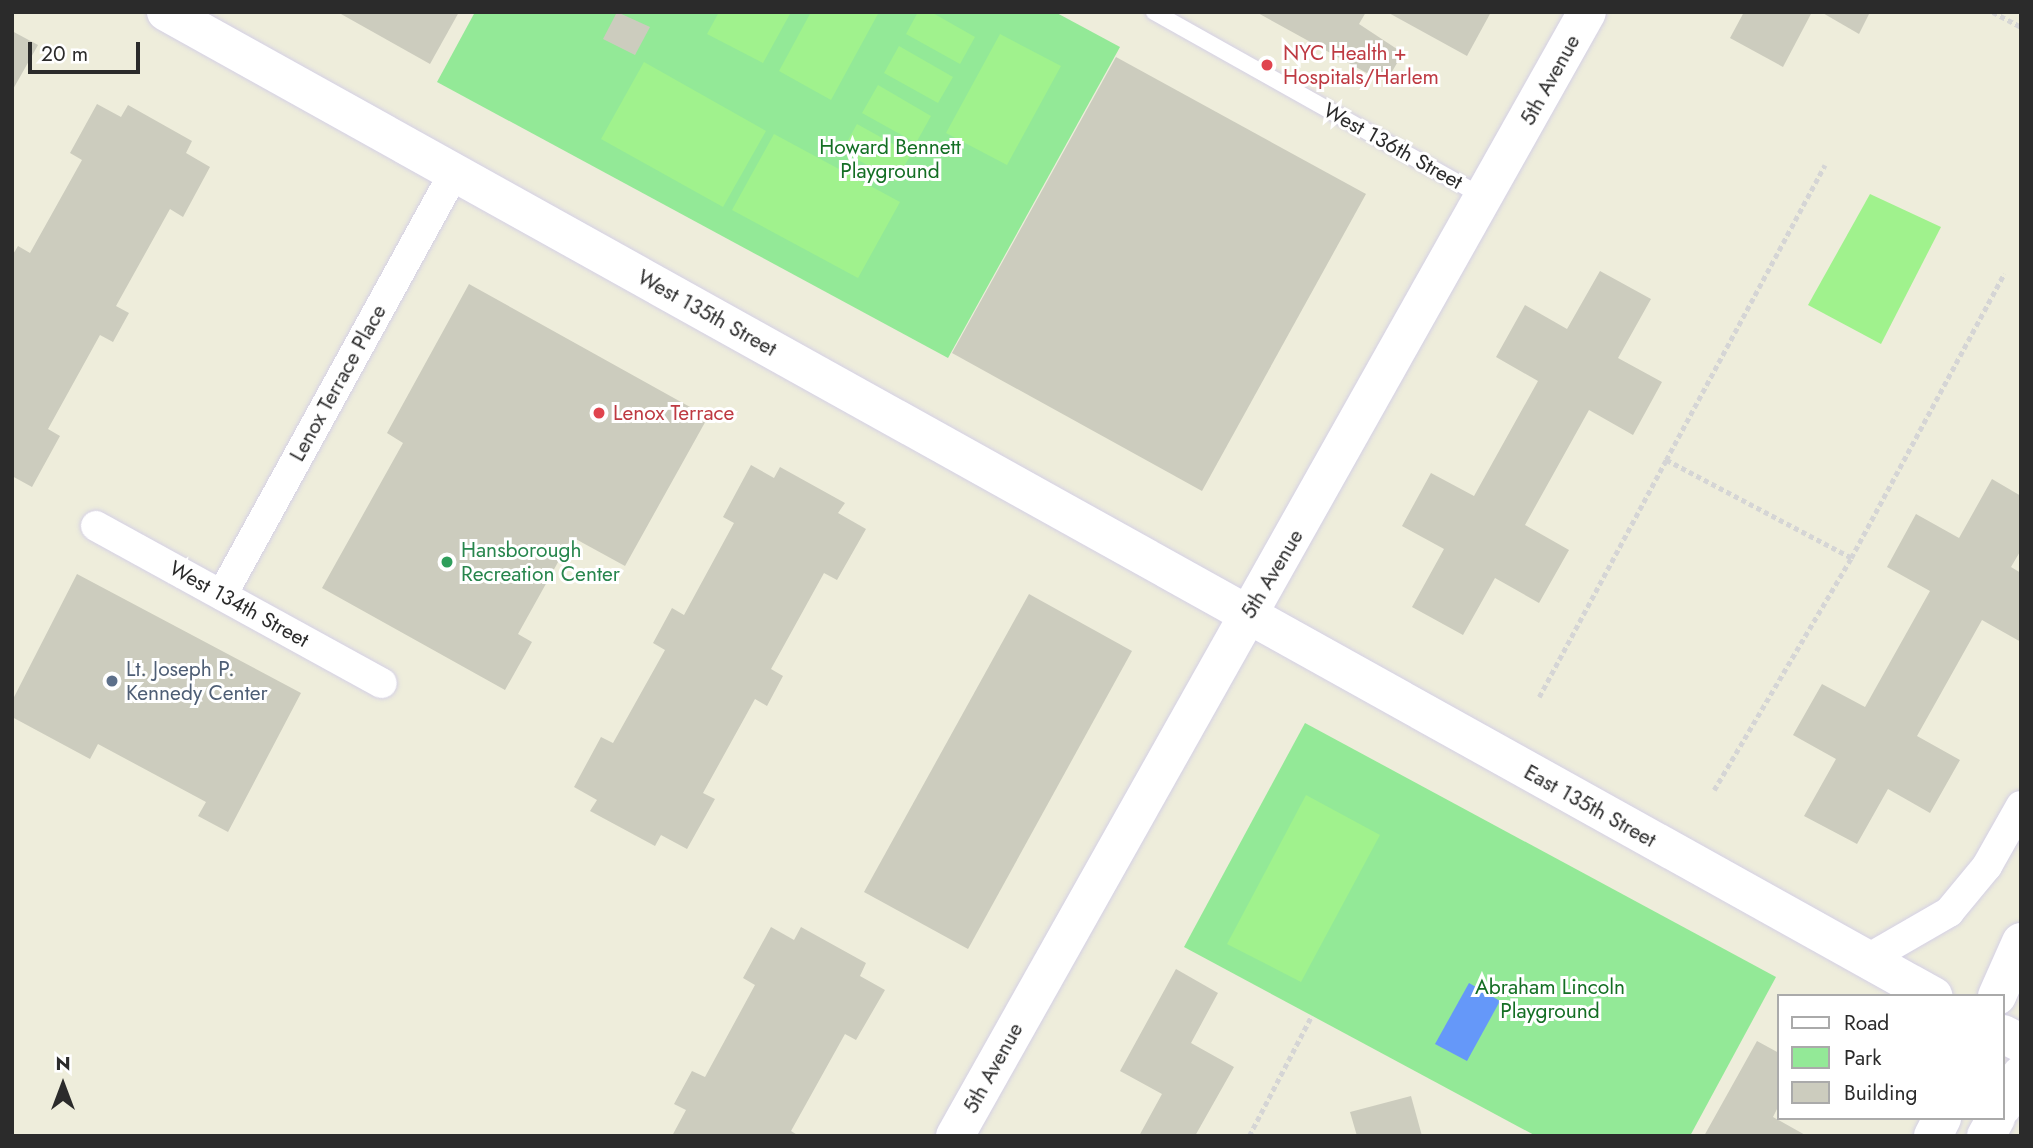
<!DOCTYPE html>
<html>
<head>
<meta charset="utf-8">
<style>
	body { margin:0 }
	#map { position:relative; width:2033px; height:1148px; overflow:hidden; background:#eeeddb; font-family:Jost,sans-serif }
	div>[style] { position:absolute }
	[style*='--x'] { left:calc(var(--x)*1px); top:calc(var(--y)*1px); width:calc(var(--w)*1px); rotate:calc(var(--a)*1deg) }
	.green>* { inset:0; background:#93e997 }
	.pitch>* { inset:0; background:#a0f28d }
	.water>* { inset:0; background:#6598f9 }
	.building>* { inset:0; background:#ccccbe }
	.path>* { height:4.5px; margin-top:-2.25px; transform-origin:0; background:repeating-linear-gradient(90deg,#d5d5d5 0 5px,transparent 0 8.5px) }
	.roads { filter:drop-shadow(0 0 2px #d4d0e5) drop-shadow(0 0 2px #d4d0e5) }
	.lane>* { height:16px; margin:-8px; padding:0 8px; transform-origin:8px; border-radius:8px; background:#fff }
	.street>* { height:30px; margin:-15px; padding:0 15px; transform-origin:15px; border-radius:15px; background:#fff }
	.secondary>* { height:38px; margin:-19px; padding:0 19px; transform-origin:19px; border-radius:19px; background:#fff }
	.dots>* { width:19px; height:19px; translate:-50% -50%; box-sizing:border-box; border:4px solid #fff; border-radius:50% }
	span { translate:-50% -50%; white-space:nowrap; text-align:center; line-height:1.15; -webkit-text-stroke:6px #fff; paint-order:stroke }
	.health-label { font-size:21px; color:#be3a42 }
	.left { translate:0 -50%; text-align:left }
	.street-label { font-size:21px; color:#2b2b2b }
	.park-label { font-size:21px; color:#146f24 }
	.leisure-label { font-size:21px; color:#27864d }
	.service-label { font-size:21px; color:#4e5e75 }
	.frame { position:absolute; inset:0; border:14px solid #2b2b2b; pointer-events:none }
	.legend { position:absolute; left:1777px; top:994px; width:228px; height:126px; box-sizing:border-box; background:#fff; border:2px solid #aaa; margin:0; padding:9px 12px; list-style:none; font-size:21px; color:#2b2b2b }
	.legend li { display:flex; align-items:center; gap:14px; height:35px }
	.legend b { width:35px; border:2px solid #aaa }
	.north { position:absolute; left:28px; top:1050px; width:70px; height:70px; -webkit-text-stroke:5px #fff; paint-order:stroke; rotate:0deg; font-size:19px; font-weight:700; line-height:28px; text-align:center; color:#2b2b2b }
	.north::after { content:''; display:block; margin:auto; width:24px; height:32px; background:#2b2b2b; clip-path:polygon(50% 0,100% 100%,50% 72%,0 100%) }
	.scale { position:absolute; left:28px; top:42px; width:112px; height:32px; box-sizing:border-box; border:4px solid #2b2b2b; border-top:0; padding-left:9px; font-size:21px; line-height:24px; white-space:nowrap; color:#2b2b2b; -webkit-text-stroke:5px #fff; paint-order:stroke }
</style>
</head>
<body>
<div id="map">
	<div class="green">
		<i style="clip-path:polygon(475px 12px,1055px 12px,1120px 47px,948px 358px,437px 82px)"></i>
		<i style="clip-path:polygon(1305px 723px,1776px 977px,1690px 1136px,1536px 1136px,1184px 947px)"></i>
	</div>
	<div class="pitch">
		<i style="clip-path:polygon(719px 12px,791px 12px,763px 63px,707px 34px)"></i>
		<i style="clip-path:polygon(811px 12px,879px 12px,831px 100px,779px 71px)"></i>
		<i style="clip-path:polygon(918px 12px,931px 12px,975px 37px,960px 64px,906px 34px)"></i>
		<i style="clip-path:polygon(1000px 34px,1061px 66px,1007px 165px,946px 133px)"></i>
		<i style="clip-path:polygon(899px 46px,953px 77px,938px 103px,884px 73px)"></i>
		<i style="clip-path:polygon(644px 62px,766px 131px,723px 207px,601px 139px)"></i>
		<i style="clip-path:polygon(878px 85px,931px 116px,916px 143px,862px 113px)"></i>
		<i style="clip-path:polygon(857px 124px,911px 154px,896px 181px,842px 151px)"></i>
		<i style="clip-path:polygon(774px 134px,900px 202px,858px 278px,732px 210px)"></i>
		<i style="clip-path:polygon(1870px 194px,1941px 227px,1881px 344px,1808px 305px)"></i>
		<i style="clip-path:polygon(1306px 795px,1380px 835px,1301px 982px,1227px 944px)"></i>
	</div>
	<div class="water">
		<i style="clip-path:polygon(1469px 983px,1500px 1001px,1467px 1061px,1435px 1044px)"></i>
	</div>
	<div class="building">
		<i style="clip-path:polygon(459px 12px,430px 64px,341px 14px,342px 12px)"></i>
		<i style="clip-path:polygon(617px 12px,650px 27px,635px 55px,603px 39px)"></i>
		<i style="clip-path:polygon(1256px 12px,1366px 12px,1359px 24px,1403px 53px,1387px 80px,1374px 77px)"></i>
		<i style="clip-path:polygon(1387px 12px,1491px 12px,1467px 56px)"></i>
		<i style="clip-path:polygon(1744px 12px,1812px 12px,1783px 67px,1730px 38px)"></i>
		<i style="clip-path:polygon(1821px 12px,1870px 12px,1859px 34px)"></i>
		<i style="clip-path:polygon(12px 31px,38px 45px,12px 91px)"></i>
		<i style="clip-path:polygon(1116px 57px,1366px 194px,1202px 491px,952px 353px)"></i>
		<i style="clip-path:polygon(97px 104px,121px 117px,128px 105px,192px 141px,186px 153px,210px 167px,183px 217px,170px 209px,116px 306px,129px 313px,113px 342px,100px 335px,48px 429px,60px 436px,32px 487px,12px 476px,12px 256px,18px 246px,30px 253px,82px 160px,70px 153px)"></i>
		<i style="clip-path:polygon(1600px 271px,1651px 299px,1618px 358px,1662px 382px,1633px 435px,1589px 410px,1525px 525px,1569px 550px,1539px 603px,1495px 578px,1463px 635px,1412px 607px,1444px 549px,1402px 526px,1431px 473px,1474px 496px,1538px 381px,1496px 357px,1525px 305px,1567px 329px)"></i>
		<i style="clip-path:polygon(469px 284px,708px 417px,625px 566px,572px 537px,518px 634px,532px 642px,505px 690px,322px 588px,403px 443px,387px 433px)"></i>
		<i style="clip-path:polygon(751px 465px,774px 478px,780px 467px,845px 503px,838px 513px,866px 529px,837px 580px,824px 573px,771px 669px,783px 676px,767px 706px,755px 699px,703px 793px,715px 799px,687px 849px,661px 835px,655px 846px,590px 811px,597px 800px,574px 787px,601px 737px,613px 743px,665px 650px,653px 643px,672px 608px,684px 615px,734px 523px,723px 517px)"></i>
		<i style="clip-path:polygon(1992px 479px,2021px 496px,2021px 550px,2011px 567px,2021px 573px,2021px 642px,1982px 620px,1917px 736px,1960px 760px,1930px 813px,1888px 789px,1857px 844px,1804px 816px,1836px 759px,1793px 735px,1822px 684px,1865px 707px,1930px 591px,1887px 567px,1916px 514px,1959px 538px)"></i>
		<i style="clip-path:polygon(77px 574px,301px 693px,228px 832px,198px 816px,206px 802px,98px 744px,90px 759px,12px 717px,12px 701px)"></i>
		<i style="clip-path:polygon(1029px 594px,1132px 651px,968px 949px,864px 892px)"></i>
		<i style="clip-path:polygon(771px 927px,794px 940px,801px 927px,866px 963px,860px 976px,885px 990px,856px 1040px,845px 1034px,791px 1131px,799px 1136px,672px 1136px,686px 1110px,674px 1104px,692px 1071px,705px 1077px,755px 985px,743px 978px)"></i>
		<i style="clip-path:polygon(1176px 969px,1218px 993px,1191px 1043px,1234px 1067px,1195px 1136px,1139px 1136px,1162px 1094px,1120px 1071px)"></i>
		<i style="clip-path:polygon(1757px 1041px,1779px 1053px,1779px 1105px,1773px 1117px,1807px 1136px,1704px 1136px)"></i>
		<i style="clip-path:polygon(1411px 1096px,1422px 1136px,1357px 1136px,1350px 1112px)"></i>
	</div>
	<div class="path">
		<i style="--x:1993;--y:12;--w:32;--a:28"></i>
		<i style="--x:1851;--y:558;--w:323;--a:-61.7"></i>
		<i style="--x:1539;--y:697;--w:269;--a:-61.8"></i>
		<i style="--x:1714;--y:790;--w:269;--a:-59.4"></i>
		<i style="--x:1851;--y:558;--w:209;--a:-152.1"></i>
		<i style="--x:1666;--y:460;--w:335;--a:-61.7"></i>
		<i style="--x:1249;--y:1136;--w:136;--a:-62.5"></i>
	</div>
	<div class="roads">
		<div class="lane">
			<i style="--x:1154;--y:12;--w:378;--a:29.3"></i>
		</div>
		<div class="street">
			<i style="--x:96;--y:526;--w:326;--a:28.8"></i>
			<i style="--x:222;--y:595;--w:483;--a:-61.2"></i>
			<i style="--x:1866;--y:960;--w:96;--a:-30"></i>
			<i style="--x:1949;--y:912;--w:60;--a:-50.4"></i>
			<i style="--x:1987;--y:866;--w:69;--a:-60.5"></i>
		</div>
		<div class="secondary">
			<i style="--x:166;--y:12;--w:2023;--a:29.11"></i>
			<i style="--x:1997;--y:996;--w:59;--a:-66"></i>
			<i style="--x:2003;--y:1034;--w:20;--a:27"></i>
			<i style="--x:2003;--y:1106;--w:36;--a:-60"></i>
			<i style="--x:955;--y:1136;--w:1289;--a:-60.65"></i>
			<i style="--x:1933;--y:1136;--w:20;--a:-63"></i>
			<i style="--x:1986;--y:1136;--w:21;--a:-61"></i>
		</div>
	</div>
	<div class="dots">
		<i style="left:1267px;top:65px;background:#e0444e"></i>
		<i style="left:599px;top:413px;background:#e0444e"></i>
		<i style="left:447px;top:562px;background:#2e9e5b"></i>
		<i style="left:112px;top:681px;background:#5c6f8a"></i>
	</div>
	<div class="health-label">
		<span class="left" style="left:1283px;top:65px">NYC Health +<br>Hospitals/Harlem</span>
		<span class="left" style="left:613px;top:413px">Lenox Terrace</span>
	</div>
	<div class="street-label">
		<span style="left:1550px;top:80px;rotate:-61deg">5th Avenue</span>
		<span style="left:1393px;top:146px;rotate:29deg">West 136th Street</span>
		<span style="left:707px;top:313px;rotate:29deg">West 135th Street</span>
		<span style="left:338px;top:383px;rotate:-61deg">Lenox Terrace Place</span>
		<span style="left:1272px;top:574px;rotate:-59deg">5th Avenue</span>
		<span style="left:239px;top:604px;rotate:29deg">West 134th Street</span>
		<span style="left:1590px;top:806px;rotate:29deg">East 135th Street</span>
		<span style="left:993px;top:1068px;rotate:-61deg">5th Avenue</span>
	</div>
	<div class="park-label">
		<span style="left:890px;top:159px">Howard Bennett<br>Playground</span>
		<span style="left:1550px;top:999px">Abraham Lincoln<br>Playground</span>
	</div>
	<div class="leisure-label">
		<span class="left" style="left:461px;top:562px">Hansborough<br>Recreation Center</span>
	</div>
	<div class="service-label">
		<span class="left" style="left:126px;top:681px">Lt. Joseph P.<br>Kennedy Center</span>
	</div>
	<div class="frame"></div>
	<ul class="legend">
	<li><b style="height:9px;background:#fff"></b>Road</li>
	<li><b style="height:19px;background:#93e997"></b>Park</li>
	<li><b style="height:19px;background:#ccccbe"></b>Building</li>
	</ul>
	<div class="north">N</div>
	<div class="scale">20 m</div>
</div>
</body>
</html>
